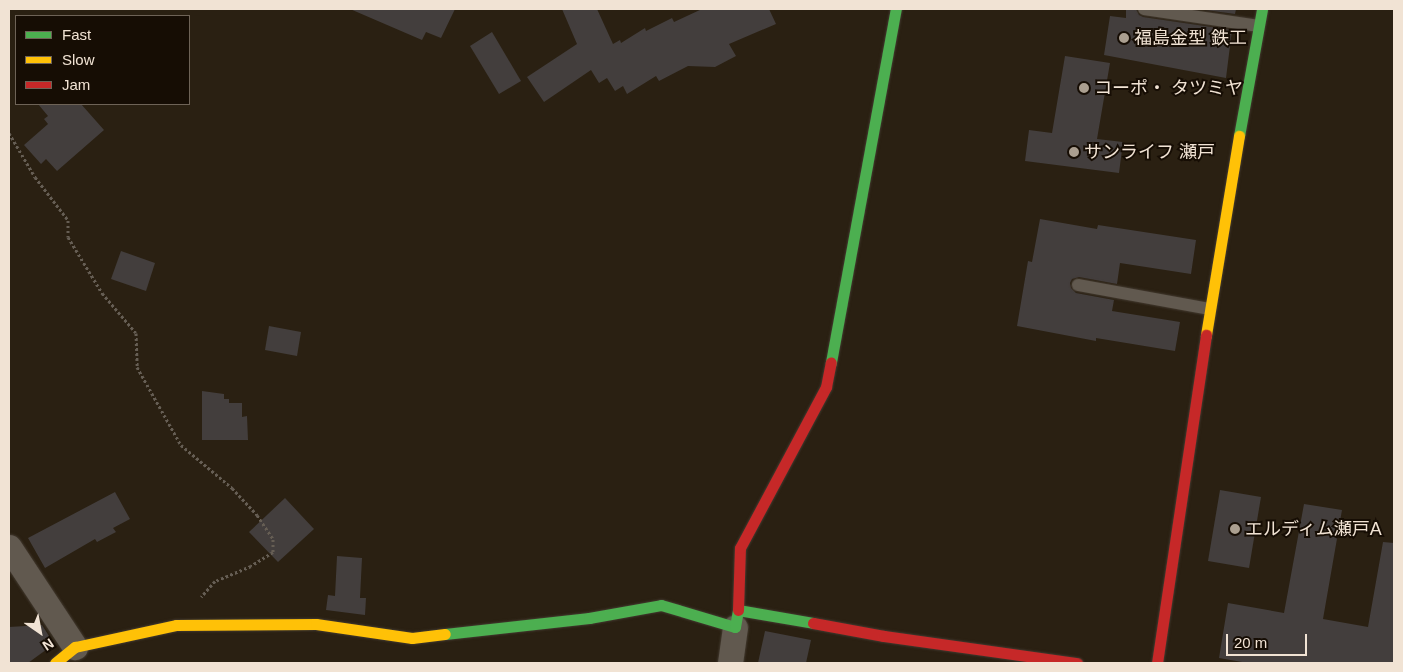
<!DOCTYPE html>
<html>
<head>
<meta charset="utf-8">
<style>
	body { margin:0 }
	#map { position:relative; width:1403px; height:672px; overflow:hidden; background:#2a2012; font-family:Helvetica,"Noto Sans JP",sans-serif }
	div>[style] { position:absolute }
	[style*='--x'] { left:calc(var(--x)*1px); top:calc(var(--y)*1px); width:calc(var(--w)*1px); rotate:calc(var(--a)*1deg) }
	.building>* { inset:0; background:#433e3d }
	.path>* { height:3px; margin-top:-1.5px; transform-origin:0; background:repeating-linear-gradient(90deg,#665e54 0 2.5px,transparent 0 5px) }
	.roads { filter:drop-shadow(0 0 1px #433a30) drop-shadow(0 0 1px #433a30) }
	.lane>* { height:12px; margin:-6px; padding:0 6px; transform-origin:6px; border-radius:6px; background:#61594f }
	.street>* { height:25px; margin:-12.5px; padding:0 12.5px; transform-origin:12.5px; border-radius:12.5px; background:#61594f }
	.fast>* { height:11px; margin:-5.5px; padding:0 5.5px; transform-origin:5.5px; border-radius:5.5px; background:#4caf50 }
	.slow>* { height:11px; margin:-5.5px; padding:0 5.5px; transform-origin:5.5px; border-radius:5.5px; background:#ffc107 }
	.jam>* { height:11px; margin:-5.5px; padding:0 5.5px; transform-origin:5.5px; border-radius:5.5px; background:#c62828 }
	.dots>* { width:14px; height:14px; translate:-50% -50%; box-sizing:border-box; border:2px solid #160d04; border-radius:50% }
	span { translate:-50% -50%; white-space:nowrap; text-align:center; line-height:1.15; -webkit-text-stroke:4px #160d04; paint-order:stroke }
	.poi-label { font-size:18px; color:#f1e3d4 }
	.left { translate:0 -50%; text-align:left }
	.frame { position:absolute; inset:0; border:10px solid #f1e3d4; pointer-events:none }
	.legend { position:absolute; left:15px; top:15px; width:175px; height:90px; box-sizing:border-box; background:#160d04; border:1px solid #6e6357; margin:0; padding:6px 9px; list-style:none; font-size:15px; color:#f1e3d4 }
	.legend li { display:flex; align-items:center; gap:10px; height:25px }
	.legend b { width:25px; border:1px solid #6e6357 }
	.north { position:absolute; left:15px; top:607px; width:50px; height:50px; -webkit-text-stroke:4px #160d04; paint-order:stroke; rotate:147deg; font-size:14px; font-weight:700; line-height:20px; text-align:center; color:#f1e3d4 }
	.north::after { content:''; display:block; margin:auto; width:18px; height:22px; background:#f1e3d4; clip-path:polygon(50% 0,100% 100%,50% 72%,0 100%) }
	.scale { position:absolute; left:1226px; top:634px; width:81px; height:22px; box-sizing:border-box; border:2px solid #f1e3d4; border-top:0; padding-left:6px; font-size:15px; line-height:18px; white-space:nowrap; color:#f1e3d4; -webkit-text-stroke:4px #160d04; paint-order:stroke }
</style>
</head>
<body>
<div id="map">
	<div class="building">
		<i style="clip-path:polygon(350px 9px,455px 9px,441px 38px,426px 32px,422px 40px)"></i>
		<i style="clip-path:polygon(562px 9px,597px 9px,613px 44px,620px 40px,621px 43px,645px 28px,646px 31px,672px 18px,674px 22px,702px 9px,769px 9px,776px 24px,729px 44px,736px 56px,715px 67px,688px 66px,659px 81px,656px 76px,627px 94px,623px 86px,615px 91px,607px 78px,599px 83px,591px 70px,544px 102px,527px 77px,577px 44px)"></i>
		<i style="clip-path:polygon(1126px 9px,1136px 9px,1139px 15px,1143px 17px,1232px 30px,1226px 78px,1104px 55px,1110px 16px,1126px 18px)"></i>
		<i style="clip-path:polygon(1198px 9px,1236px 9px,1235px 14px)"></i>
		<i style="clip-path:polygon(492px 32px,521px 81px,499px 94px,470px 46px)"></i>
		<i style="clip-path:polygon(1065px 56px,1110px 63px,1097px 139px,1123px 142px,1119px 173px,1025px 161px,1029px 130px,1052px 133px)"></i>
		<i style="clip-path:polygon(38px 104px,81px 104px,104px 130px,57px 171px,46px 159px,41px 164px,24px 145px,48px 124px,44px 119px,48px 116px)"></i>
		<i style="clip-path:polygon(1040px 219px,1097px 229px,1098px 225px,1196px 240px,1191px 274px,1120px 263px,1117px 284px,1079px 277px,1072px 279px,1070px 283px,1071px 288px,1076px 293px,1114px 300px,1112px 311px,1180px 322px,1175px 351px,1096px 338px,1096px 341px,1017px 326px,1028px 261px,1032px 262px)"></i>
		<i style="clip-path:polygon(121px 251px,155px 263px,146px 291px,111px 279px)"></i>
		<i style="clip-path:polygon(269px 326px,301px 332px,297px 356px,265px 350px)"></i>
		<i style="clip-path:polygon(202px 391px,224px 394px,224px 399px,229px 399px,229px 403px,242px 403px,242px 417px,247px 416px,248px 440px,202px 440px)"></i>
		<i style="clip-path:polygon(1220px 490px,1261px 497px,1249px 568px,1208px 561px)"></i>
		<i style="clip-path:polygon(115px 492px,130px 519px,113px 528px,116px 532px,97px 542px,95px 539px,45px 568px,28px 538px)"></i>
		<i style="clip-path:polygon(285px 498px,314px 529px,278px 562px,249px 532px)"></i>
		<i style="clip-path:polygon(1304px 504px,1342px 510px,1323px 619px,1368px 627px,1383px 542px,1394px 543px,1394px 663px,1248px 663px,1219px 658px,1228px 603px,1284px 613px)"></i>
		<i style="clip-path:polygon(337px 556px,362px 558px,360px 598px,366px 598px,365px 615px,326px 610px,328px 595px,335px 596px)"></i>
		<i style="clip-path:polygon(42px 625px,54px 644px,28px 663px,9px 663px,9px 627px)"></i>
		<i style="clip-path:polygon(765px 631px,811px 640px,806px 663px,758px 663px)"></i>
	</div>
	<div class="path">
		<i style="--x:9;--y:133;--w:51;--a:59.4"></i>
		<i style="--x:35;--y:177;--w:54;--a:52.5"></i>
		<i style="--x:68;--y:220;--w:17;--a:90"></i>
		<i style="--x:68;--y:237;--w:66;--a:58.7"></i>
		<i style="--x:102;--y:293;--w:52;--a:49.6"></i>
		<i style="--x:136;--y:333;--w:34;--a:88"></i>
		<i style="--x:137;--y:367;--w:90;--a:60.6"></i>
		<i style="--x:181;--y:445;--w:67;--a:40.1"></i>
		<i style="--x:232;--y:488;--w:37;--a:47"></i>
		<i style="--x:257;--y:515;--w:29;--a:56"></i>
		<i style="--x:273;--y:539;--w:13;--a:90"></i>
		<i style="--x:273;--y:552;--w:26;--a:148"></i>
		<i style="--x:251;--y:566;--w:39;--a:157"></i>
		<i style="--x:215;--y:581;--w:21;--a:131"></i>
	</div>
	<div class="roads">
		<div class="lane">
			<i style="--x:1144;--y:9;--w:116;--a:8.4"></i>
			<i style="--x:1078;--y:285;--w:134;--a:10.3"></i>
		</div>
		<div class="street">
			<i style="--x:9;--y:547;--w:120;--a:56.6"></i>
			<i style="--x:730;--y:663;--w:36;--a:-82"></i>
		</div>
		<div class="fast">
			<i style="--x:1239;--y:136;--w:129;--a:-79.7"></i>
			<i style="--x:831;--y:362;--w:359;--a:-79.6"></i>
			<i style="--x:445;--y:634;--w:145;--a:-6.3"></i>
			<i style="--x:589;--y:618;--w:73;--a:-10.2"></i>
			<i style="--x:661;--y:605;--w:77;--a:16.6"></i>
			<i style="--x:735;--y:627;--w:17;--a:-80"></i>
			<i style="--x:738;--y:610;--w:76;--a:9.8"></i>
		</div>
		<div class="slow">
			<i style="--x:1206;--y:335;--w:202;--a:-80.6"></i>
			<i style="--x:55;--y:663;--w:26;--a:-39"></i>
			<i style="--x:75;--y:647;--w:103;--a:-12.3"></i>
			<i style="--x:176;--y:625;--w:140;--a:-0.4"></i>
			<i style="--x:316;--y:624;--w:97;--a:8.3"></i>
			<i style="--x:412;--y:638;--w:33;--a:-7"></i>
		</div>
		<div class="jam">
			<i style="--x:738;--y:610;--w:62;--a:-88.2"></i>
			<i style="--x:740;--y:548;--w:183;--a:-61.9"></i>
			<i style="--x:826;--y:387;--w:25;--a:-79"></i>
			<i style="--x:813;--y:623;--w:72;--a:10.4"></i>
			<i style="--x:884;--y:636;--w:195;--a:8"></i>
			<i style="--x:1157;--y:663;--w:332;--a:-81.5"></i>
		</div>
	</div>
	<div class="dots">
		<i style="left:1124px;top:38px;background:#ab9f90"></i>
		<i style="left:1084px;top:88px;background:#ab9f90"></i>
		<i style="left:1074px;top:152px;background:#ab9f90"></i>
		<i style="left:1235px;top:529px;background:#ab9f90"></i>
	</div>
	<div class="poi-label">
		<span class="left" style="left:1134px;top:38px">福島金型 鉄工</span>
		<span class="left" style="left:1094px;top:88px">コーポ・ タツミヤ</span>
		<span class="left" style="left:1084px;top:152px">サンライフ 瀬戸</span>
		<span class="left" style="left:1245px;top:529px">エルディム瀬戸A</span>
	</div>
	<div class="frame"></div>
	<ul class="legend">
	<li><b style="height:6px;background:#4caf50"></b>Fast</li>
	<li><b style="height:6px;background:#ffc107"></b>Slow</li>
	<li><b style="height:6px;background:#c62828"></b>Jam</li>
	</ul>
	<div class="north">N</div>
	<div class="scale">20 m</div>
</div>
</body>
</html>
